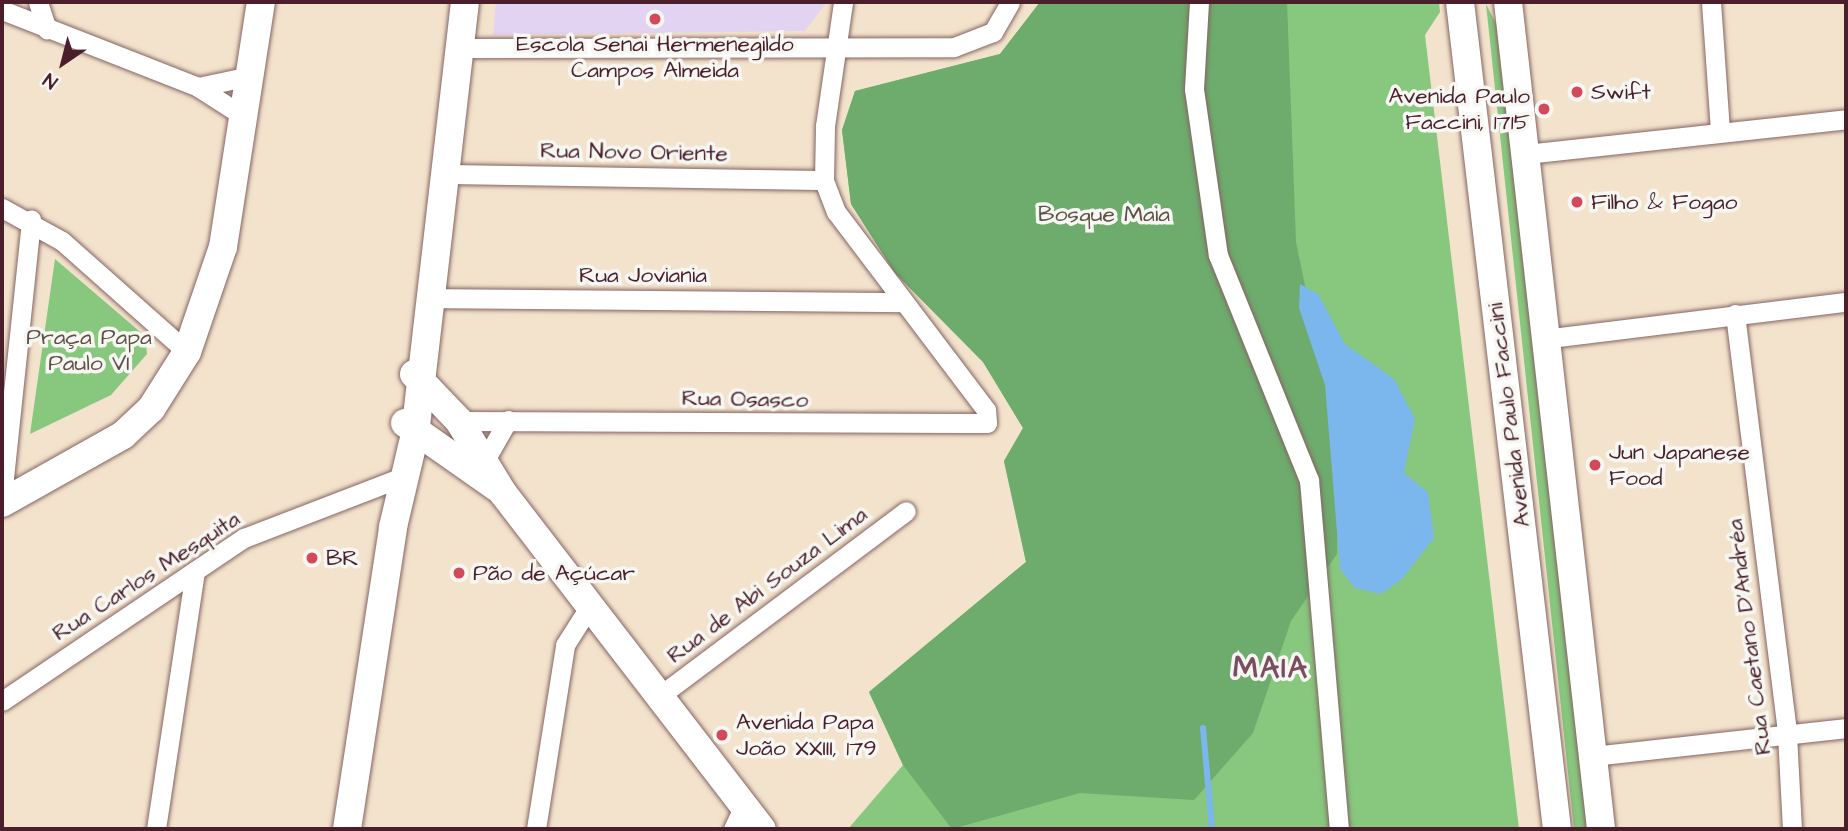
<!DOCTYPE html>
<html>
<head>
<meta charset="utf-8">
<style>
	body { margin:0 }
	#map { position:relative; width:1848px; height:831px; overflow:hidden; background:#f3e3cc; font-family:"Architects Daughter",sans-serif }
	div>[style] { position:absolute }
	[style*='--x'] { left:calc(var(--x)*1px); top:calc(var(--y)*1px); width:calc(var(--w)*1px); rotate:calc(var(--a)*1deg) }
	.built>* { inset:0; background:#e3d3f2 }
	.green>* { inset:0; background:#87c77e }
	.forest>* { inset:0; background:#6dac6d }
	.water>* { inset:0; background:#7bb6ed }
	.stream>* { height:6px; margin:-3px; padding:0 3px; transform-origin:3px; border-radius:3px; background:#7bb6ed }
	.roads { filter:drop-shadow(0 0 2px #856463) drop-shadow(0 0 2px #856463) }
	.street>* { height:19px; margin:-9.5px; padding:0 9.5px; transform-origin:9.5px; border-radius:9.5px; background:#fff }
	.secondary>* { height:28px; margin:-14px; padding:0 14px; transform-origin:14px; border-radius:14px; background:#fff }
	.dots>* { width:19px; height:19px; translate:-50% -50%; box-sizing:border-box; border:4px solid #f6f6f2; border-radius:50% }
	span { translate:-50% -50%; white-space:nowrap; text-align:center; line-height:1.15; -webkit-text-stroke:7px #f6f6f2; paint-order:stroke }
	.poi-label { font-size:23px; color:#4a1f2b }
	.left { translate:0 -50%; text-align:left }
	.right { translate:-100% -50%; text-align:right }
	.street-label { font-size:23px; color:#4a1f2b }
	.park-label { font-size:23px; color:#5c5144 }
	.district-label { font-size:30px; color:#7a4e5f; font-weight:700; letter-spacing:2px }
	.frame { position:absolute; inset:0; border:4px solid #4a1f2b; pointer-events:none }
	.north { position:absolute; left:28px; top:28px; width:70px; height:70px; -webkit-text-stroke:5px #f6f6f2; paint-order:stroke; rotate:215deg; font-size:19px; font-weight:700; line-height:28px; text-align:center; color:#4a1f2b }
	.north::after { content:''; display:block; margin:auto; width:24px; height:32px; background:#4a1f2b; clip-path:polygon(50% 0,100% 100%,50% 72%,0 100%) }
</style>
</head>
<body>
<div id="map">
	<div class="built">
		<i style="clip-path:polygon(496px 2px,827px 2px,805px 31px,493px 35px)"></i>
	</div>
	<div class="green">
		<i style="clip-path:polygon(1040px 2px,1439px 2px,1440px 12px,1425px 35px,1519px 829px,848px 829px,903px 765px,869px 692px,1026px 562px,1004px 461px,1023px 428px,983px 362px,895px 273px,851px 204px,842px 130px,855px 91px,1000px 54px)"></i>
		<i style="clip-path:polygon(1486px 4px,1505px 41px,1591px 829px,1574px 829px)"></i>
		<i style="clip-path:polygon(55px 259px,145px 336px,147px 354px,111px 395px,30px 434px)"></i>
	</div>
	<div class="forest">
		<i style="clip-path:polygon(1040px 2px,1287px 2px,1296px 242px,1339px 450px,1337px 554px,1291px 621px,1253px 733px,1194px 800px,1080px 793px,952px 829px,903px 765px,869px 692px,1026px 562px,1004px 461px,1023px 428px,983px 362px,895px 273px,851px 204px,842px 130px,855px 91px,1000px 54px)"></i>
	</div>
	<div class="water">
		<i style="clip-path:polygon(1300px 284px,1318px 294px,1345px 344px,1394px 379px,1415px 419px,1404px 473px,1428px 492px,1434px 538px,1402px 579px,1381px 594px,1355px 588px,1340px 569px,1325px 385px,1299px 308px)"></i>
	</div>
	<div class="stream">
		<i style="--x:1203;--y:728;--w:101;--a:84.9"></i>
	</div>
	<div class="roads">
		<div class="street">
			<i style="--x:38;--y:2;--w:29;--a:72"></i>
			<i style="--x:1199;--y:2;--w:87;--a:93.3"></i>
			<i style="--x:1194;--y:89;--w:168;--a:81.8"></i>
			<i style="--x:1218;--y:255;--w:243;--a:68"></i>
			<i style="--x:1309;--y:480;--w:350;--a:85.1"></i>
			<i style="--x:1711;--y:2;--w:128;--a:86"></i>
			<i style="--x:2;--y:10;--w:211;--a:21.4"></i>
			<i style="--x:198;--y:87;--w:56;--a:32.6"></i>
			<i style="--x:460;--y:48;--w:494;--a:-0.1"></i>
			<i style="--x:954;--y:47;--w:42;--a:-21"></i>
			<i style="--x:993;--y:32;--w:34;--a:-60"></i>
			<i style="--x:198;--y:87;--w:53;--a:-11.9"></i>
			<i style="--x:1526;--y:154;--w:322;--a:-6.2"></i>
			<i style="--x:443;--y:174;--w:381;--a:0.9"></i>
			<i style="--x:2;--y:208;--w:68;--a:28.8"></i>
			<i style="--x:62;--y:241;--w:167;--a:41.6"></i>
			<i style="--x:427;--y:298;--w:475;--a:0.5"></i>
			<i style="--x:1735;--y:314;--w:423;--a:82.9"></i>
			<i style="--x:1787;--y:734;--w:95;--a:87"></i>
			<i style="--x:1543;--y:339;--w:305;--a:-7"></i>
			<i style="--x:459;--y:421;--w:528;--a:0.22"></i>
			<i style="--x:987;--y:423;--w:13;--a:-94"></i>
			<i style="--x:986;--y:410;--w:248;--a:-127.1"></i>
			<i style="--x:836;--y:212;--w:34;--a:-111"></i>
			<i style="--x:824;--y:180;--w:54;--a:-88.9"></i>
			<i style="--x:825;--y:126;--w:125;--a:-81.7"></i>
			<i style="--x:485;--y:460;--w:46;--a:-60.1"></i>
			<i style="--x:2;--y:497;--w:279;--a:-84"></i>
			<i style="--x:657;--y:698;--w:311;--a:-36.9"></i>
			<i style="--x:2;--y:701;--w:292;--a:-34"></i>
			<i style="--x:244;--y:538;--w:169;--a:-21.1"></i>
			<i style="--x:1593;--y:756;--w:255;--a:-6.3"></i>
			<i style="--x:156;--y:829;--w:261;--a:-81.4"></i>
			<i style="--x:536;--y:829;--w:186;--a:-81"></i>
			<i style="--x:565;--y:645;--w:45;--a:-57.7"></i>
			<i style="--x:733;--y:829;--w:23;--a:-65"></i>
		</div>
		<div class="secondary">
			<i style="--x:1460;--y:2;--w:833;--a:83.31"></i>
			<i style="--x:1508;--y:2;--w:832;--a:83.58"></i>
			<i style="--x:414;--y:374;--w:65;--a:46.2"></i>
			<i style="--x:459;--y:421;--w:84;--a:58.6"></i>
			<i style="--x:503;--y:493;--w:424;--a:52.4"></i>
			<i style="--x:405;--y:423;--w:111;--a:35.1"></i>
			<i style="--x:2;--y:503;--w:139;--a:-29.3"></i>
			<i style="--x:123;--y:435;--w:38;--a:-43"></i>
			<i style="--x:151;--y:409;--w:67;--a:-57.7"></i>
			<i style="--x:187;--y:352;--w:111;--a:-71.1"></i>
			<i style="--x:223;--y:247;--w:248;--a:-81.2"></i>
			<i style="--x:347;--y:829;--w:305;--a:-81.3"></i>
			<i style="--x:393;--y:527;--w:96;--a:-76.7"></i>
			<i style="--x:415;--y:434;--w:435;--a:-83.4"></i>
		</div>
	</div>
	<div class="dots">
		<i style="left:655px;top:19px;background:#d1495b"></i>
		<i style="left:1577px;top:92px;background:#d1495b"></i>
		<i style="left:1544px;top:109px;background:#d1495b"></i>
		<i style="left:1577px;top:202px;background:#d1495b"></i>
		<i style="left:1595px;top:465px;background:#d1495b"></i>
		<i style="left:312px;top:558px;background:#d1495b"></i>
		<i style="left:459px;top:573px;background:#d1495b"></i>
		<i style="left:722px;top:735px;background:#d1495b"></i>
	</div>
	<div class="poi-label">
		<span style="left:655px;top:57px">Escola Senai Hermenegildo<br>Campos Almeida</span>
		<span class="left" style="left:1591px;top:92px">Swift</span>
		<span class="right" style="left:1530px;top:109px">Avenida Paulo<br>Faccini, 1715</span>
		<span class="left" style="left:1591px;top:202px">Filho &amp; Fogao</span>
		<span class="left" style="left:1609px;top:465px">Jun Japanese<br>Food</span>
		<span class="left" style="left:326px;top:558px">BR</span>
		<span class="left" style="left:473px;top:573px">Pão de Açúcar</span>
		<span class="left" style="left:736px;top:735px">Avenida Papa<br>João XXIII, 179</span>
	</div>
	<div class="street-label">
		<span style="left:634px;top:152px;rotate:1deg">Rua Novo Oriente</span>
		<span style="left:643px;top:275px">Rua Joviania</span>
		<span style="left:745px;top:399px;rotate:1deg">Rua Osasco</span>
		<span style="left:1509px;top:415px;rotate:-97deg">Avenida Paulo Faccini</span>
		<span style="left:146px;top:576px;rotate:-33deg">Rua Carlos Mesquita</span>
		<span style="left:767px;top:585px;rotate:-37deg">Rua de Abi Souza Lima</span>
		<span style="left:1749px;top:637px;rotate:-97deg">Rua Caetano D'Andréa</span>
	</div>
	<div class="park-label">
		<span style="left:1104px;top:214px">Bosque Maia</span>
		<span style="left:89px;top:350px">Praça Papa<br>Paulo VI</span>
	</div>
	<div class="district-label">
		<span style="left:1271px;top:668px">MAIA</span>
	</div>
	<div class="frame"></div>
	<div class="north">N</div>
</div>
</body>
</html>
